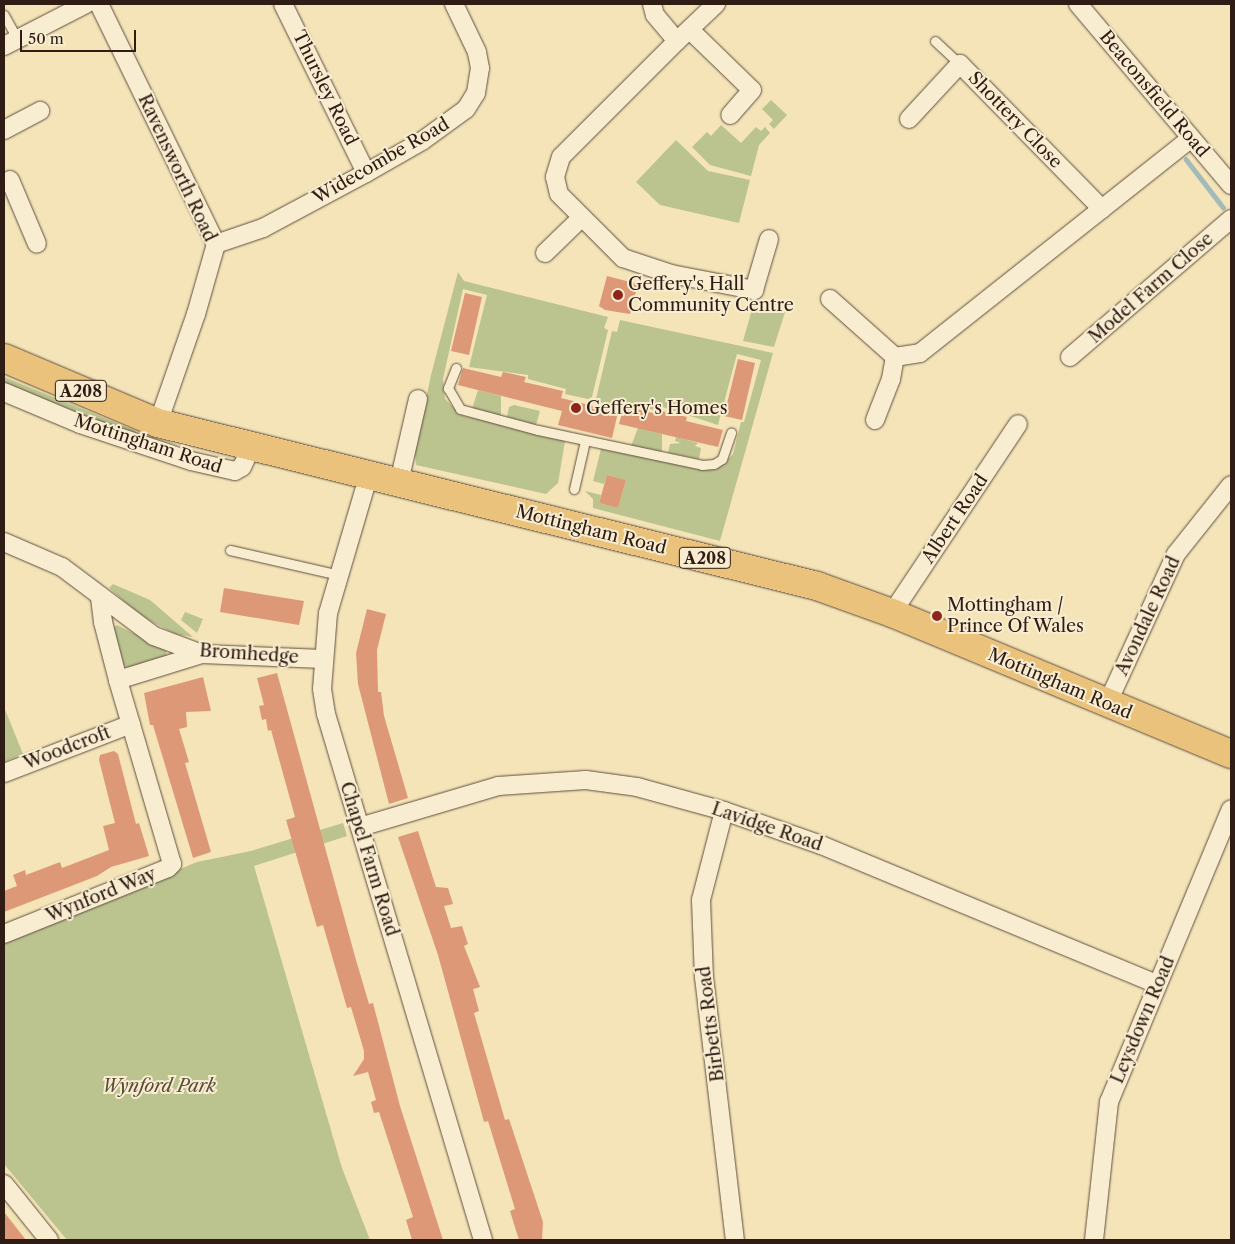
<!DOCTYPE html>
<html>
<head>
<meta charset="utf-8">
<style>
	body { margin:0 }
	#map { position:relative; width:1235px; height:1244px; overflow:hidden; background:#f4e4b8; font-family:"Libre Caslon Text",serif }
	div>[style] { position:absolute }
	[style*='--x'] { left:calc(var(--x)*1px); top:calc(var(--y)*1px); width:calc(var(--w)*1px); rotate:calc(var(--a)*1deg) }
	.green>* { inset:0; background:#bbc48f }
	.stream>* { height:4.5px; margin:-2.25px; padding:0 2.25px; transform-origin:2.25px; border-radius:2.25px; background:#a2bbba }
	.building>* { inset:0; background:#dd9877 }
	.roads { filter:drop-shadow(0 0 1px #604e3e) drop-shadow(0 0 1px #604e3e) }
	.service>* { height:9px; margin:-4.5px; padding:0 4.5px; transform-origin:4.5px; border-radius:4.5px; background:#f8edd1 }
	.minor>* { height:18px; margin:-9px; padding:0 9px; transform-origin:9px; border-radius:9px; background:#f8edd1 }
	.primary>* { height:28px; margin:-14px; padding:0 14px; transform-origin:14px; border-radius:14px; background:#eac27c }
	.dots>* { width:14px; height:14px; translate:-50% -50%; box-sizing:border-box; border:2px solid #f8edd1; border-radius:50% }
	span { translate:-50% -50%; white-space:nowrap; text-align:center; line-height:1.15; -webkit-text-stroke:4px #f8edd1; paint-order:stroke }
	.shield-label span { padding:1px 4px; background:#f8edd1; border:1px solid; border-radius:4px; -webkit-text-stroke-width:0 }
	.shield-label { font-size:16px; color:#2f1c15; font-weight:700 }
	.street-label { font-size:18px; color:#2f1c15 }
	.poi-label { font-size:18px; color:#2f1c15 }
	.left { translate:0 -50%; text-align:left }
	.park-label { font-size:18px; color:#594e3a; font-style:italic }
	.frame { position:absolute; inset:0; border:5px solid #2f1c15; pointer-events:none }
	.scale { position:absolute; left:20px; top:30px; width:116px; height:22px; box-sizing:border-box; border:2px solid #2f1c15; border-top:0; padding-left:6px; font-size:15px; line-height:18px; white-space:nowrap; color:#2f1c15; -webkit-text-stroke:4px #f8edd1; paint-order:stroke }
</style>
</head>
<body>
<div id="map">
	<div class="green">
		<i style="clip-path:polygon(771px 100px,787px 115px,774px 129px,769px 124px,773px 120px,762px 109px)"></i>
		<i style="clip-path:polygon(721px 125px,741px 143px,756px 127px,761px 131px,765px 127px,770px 133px,759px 145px,751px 176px,710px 165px,692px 147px,707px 132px,711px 136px)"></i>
		<i style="clip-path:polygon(676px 140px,708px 171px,750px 180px,739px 223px,660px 205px,636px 182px)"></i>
		<i style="clip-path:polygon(458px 272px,464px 281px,608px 317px,604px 328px,608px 330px,592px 397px,588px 399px,565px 394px,566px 389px,528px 379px,528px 375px,469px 367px,487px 295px,463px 289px,443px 379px,445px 399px,461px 415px,565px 441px,558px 483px,546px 494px,416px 465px,415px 453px,431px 375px)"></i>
		<i style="clip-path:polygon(753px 306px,785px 312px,774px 347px,743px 341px)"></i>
		<i style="clip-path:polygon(620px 320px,773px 353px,720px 541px,593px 508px,593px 499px,585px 491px,601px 495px,599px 503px,618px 508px,626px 480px,607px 475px,604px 484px,593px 481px,601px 449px,699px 468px,726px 462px,733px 454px,741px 422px,744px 422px,761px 360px,737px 354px,718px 425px,663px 407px,658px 411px,622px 402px,621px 407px,599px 402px,596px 399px,612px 331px,617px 332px)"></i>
		<i style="clip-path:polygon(4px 377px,134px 430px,145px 440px,4px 383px)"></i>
		<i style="clip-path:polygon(478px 390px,501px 396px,501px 416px,472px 409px)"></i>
		<i style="clip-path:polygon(514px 405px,540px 411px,536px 425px,507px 417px,509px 407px)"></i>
		<i style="clip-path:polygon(638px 428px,662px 434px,662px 452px,631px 446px)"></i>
		<i style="clip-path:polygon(676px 437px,698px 443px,695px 446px,701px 448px,699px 459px,668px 453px,670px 444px,681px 443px,675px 441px)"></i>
		<i style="clip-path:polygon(113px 584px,150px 600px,193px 637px,175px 634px,141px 616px,109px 588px)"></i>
		<i style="clip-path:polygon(185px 612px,203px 619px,197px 633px,181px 620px)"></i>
		<i style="clip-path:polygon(117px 625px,165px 649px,168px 658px,132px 669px,118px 663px,111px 629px)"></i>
		<i style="clip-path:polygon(4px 707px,23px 754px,4px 762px)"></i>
		<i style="clip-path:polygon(343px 823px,347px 836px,254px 866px,342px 1168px,370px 1240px,67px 1240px,4px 1164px,4px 941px,197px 862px,251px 851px)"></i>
	</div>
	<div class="stream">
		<i style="--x:1186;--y:159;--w:61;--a:52.4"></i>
	</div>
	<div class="building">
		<i style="clip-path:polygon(607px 276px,638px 284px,630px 314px,605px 310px,599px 306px)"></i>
		<i style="clip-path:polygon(465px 293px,482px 297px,469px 355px,451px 351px)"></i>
		<i style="clip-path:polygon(738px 359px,755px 363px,742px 420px,724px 416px)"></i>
		<i style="clip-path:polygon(463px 368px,501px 377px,503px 372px,526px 377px,524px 382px,563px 391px,561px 398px,618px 412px,612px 438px,558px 425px,562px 411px,458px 385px)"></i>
		<i style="clip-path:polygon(624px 406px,661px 415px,662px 411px,687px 417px,686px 421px,723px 430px,718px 447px,619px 424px)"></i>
		<i style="clip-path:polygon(607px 475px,626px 480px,618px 508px,599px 503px)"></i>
		<i style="clip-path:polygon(224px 588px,304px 601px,299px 625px,220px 612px)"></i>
		<i style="clip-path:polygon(367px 609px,386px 614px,377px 650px,378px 692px,381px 692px,384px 716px,408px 798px,389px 804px,358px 684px,356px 653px)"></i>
		<i style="clip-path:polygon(277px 673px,356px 960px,369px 1004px,373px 1003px,400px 1106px,443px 1240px,412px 1240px,406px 1220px,413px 1217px,379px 1112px,374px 1113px,371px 1102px,376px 1100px,368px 1072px,353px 1076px,364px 1059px,364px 1051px,351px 1007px,347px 1008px,323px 925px,317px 927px,286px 820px,295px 817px,271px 730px,268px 731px,266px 719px,262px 720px,259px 706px,264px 705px,257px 678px)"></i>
		<i style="clip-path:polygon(203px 677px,211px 711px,186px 712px,187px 727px,179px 729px,189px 762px,185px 763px,211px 852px,193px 858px,153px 725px,150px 725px,144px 693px)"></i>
		<i style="clip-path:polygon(114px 751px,118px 754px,136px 824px,139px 823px,149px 856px,111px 867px,97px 876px,4px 912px,4px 891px,17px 886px,13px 875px,25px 870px,26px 875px,60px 862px,62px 868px,109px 850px,103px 826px,115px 823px,99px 760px,100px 755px)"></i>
		<i style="clip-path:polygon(418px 831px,436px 887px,448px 888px,453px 904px,444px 906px,451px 928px,462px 926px,468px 944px,464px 946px,480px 987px,473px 989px,479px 1011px,474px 1013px,505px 1120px,509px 1119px,543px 1222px,542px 1240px,519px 1240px,510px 1211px,515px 1209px,488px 1121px,484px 1122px,438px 955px,398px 837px)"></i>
		<i style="clip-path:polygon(4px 1212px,26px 1240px,4px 1240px)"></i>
	</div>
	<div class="roads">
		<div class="service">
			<i style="--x:4;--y:15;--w:26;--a:61"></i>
			<i style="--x:935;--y:41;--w:34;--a:43"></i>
			<i style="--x:456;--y:368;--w:22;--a:112"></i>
			<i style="--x:448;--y:388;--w:24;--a:60"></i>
			<i style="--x:460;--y:409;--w:81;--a:15.1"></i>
			<i style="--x:538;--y:430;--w:168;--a:12"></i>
			<i style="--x:702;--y:465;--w:12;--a:-5"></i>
			<i style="--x:714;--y:464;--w:9;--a:-32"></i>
			<i style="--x:722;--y:459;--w:28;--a:-71"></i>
			<i style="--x:574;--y:489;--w:49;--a:-77.1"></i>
			<i style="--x:230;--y:550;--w:112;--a:12.9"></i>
		</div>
		<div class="minor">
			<i style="--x:99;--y:4;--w:267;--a:64"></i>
			<i style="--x:216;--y:244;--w:73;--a:105.9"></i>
			<i style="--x:196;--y:314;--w:115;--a:109.2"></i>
			<i style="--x:283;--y:4;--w:188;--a:63.8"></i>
			<i style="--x:652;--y:4;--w:11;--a:75"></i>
			<i style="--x:655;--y:15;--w:34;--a:50"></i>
			<i style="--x:677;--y:41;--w:54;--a:-43.5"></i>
			<i style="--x:1078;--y:4;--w:237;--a:49.8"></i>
			<i style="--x:690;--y:30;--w:86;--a:44.1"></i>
			<i style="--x:752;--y:90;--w:33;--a:131"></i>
			<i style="--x:677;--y:41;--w:164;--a:135"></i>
			<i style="--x:561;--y:157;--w:21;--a:107"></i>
			<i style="--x:555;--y:177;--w:17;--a:77"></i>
			<i style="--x:559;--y:194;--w:91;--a:45"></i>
			<i style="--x:623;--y:258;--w:51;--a:18.4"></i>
			<i style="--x:671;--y:274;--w:85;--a:10.9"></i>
			<i style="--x:754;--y:290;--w:53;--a:-73.6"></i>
			<i style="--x:4;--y:46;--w:92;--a:-27.1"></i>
			<i style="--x:909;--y:119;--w:75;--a:-47.2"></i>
			<i style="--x:960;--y:64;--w:203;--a:45.6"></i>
			<i style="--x:4;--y:130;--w:41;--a:-27.8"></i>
			<i style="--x:10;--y:180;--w:69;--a:67.1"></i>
			<i style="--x:216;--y:244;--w:50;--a:-18.8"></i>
			<i style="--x:263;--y:228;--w:117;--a:-28.1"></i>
			<i style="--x:366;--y:173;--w:64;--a:-29.7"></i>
			<i style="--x:422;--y:141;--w:54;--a:-36"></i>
			<i style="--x:466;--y:109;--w:19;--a:-58"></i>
			<i style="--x:476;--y:93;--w:25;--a:-81"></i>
			<i style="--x:480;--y:68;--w:16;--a:-101"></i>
			<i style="--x:477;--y:52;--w:53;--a:-115.6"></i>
			<i style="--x:545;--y:253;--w:49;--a:-44.2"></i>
			<i style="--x:830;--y:299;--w:87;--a:41.7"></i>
			<i style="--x:895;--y:357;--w:25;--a:-9"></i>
			<i style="--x:920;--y:353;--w:346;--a:-38.4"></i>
			<i style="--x:1070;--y:357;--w:212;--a:-40.6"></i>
			<i style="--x:4;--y:392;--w:82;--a:22.8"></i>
			<i style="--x:80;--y:424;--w:117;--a:18.4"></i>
			<i style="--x:191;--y:461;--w:45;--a:12.8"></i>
			<i style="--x:235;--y:471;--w:8;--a:-30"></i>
			<i style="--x:242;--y:467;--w:23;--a:-65"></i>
			<i style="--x:875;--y:420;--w:44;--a:-68.7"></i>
			<i style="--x:891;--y:379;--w:22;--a:-80"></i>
			<i style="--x:369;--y:474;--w:145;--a:106.4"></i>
			<i style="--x:328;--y:613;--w:76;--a:94.5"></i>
			<i style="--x:322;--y:689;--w:25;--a:81"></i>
			<i style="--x:326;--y:714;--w:549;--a:73.38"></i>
			<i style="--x:399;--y:482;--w:85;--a:-77.1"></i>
			<i style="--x:4;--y:542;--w:63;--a:23.3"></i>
			<i style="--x:62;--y:567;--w:115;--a:36.9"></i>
			<i style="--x:154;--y:636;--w:51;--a:20.6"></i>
			<i style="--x:202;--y:654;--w:121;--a:2.4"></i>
			<i style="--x:892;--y:613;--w:227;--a:-56.3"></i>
			<i style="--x:118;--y:680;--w:88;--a:-17.2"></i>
			<i style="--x:1107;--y:704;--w:165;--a:-65.3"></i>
			<i style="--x:1176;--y:554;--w:88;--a:-51.4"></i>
			<i style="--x:4;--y:773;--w:136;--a:-21.1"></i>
			<i style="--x:724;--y:811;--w:92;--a:104.5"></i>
			<i style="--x:701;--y:900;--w:77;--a:87.8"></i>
			<i style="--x:704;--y:977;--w:265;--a:83.3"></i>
			<i style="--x:360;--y:827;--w:144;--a:-16.5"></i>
			<i style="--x:498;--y:786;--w:88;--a:-3.9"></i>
			<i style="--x:586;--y:780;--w:51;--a:7.8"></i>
			<i style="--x:637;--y:787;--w:90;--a:15.4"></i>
			<i style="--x:724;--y:811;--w:103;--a:19.3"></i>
			<i style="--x:821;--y:845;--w:364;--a:22.5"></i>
			<i style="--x:4;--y:934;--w:177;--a:-21.9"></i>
			<i style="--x:168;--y:868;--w:6;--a:-45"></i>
			<i style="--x:172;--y:864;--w:192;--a:-106.4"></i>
			<i style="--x:118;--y:680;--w:60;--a:-104.5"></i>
			<i style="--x:103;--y:622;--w:25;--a:-97"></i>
			<i style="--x:4;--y:1184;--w:72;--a:51.2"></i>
			<i style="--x:1094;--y:1240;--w:139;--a:-83.8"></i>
			<i style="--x:1109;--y:1102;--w:317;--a:-67.4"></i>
		</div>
		<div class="primary">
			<i style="--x:4;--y:358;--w:167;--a:22.9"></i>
			<i style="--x:158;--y:423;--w:679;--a:13.89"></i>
			<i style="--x:817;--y:586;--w:80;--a:19.8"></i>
			<i style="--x:892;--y:613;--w:367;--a:22.6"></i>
		</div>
	</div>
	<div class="dots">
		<i style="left:618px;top:295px;background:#8f2418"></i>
		<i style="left:576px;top:408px;background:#8f2418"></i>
		<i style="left:937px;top:616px;background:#8f2418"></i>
	</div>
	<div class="shield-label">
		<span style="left:81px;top:391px">A208</span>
		<span style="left:705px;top:558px">A208</span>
	</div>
	<div class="street-label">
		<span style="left:325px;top:88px;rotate:64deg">Thursley Road</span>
		<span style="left:1154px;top:94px;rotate:50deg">Beaconsfield Road</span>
		<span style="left:1015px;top:120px;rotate:46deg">Shottery Close</span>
		<span style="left:381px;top:161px;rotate:-30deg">Widecombe Road</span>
		<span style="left:177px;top:168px;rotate:65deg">Ravensworth Road</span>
		<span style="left:1151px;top:288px;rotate:-41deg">Model Farm Close</span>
		<span style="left:148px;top:444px;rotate:18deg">Mottingham Road</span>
		<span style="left:955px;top:519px;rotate:-56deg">Albert Road</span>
		<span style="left:591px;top:530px;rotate:14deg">Mottingham Road</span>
		<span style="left:1148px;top:616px;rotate:-65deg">Avondale Road</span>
		<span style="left:249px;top:654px;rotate:4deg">Bromhedge</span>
		<span style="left:1060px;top:684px;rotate:23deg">Mottingham Road</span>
		<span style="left:67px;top:748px;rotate:-21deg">Woodcroft</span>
		<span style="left:767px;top:827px;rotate:19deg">Lavidge Road</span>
		<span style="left:369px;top:859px;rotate:73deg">Chapel Farm Road</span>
		<span style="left:101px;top:895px;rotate:-22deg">Wynford Way</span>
		<span style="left:1143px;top:1020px;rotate:-67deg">Leysdown Road</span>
		<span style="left:711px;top:1024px;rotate:-97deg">Birbetts Road</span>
	</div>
	<div class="poi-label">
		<span class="left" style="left:628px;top:295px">Geffery's Hall<br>Community Centre</span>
		<span class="left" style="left:586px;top:408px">Geffery's Homes</span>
		<span class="left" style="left:947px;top:616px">Mottingham /<br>Prince Of Wales</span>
	</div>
	<div class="park-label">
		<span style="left:159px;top:1086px">Wynford Park</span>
	</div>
	<div class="frame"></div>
	<div class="scale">50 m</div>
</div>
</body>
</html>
